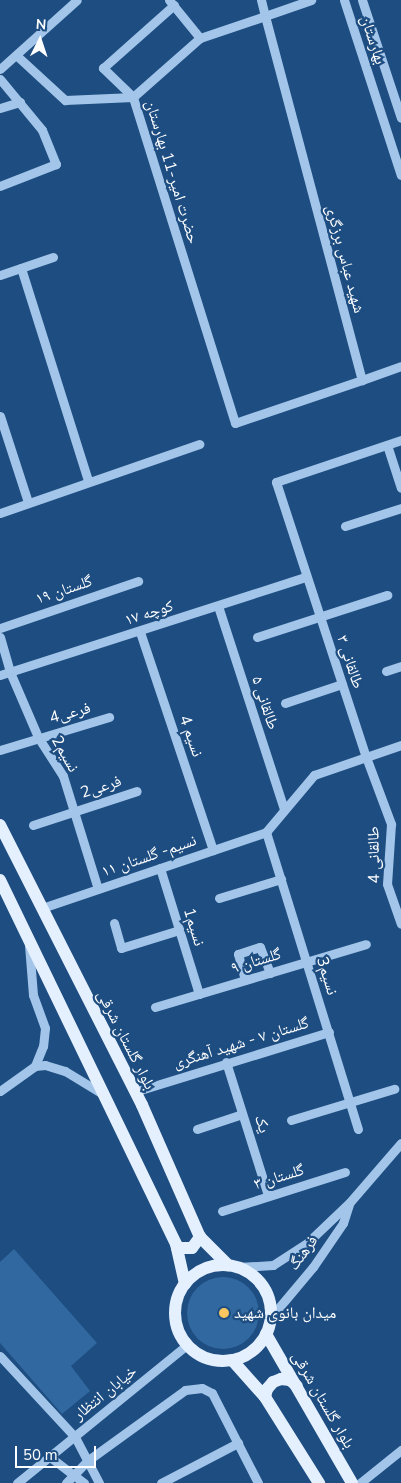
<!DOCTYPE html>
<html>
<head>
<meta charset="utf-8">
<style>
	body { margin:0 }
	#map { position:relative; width:401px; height:1483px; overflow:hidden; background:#1d4d81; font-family:"Nunito Sans","Noto Naskh Arabic",sans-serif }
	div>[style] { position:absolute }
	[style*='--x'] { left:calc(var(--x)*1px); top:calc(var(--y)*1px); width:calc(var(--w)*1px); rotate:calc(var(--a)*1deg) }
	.green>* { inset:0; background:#30689f }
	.round { border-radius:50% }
	.minor>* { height:9px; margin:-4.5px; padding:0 4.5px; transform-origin:4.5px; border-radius:4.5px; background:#a2c5e9 }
	.major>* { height:12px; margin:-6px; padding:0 6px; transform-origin:6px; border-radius:6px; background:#e5f0fe }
	.major>.ring { margin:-6px; padding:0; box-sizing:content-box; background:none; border:12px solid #e5f0fe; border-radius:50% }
	.dots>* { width:14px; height:14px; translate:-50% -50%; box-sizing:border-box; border:2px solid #1d4d81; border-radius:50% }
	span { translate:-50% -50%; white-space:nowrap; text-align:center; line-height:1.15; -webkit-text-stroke:4.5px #1d4d81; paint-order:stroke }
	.street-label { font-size:16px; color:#fff }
	.poi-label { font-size:16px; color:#fff }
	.left { translate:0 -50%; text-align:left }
	.north { position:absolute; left:15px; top:15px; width:50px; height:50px; -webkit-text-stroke:4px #1d4d81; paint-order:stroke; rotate:4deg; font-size:14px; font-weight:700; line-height:20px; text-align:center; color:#fff }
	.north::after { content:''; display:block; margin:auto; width:18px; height:22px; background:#fff; clip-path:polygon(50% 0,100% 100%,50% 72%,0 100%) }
	.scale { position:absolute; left:15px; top:1446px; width:81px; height:22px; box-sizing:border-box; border:2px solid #fff; border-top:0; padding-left:6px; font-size:15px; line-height:18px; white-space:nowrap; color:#fff; -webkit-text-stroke:4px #1d4d81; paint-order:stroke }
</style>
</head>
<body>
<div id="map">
	<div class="green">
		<i style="clip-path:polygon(14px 1249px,97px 1343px,71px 1366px,90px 1391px,62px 1414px,0 1343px,0 1262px)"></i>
		<i class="round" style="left:187px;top:1277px;width:72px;height:72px"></i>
	</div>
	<div class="minor">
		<i style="--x:169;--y:0;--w:49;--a:50.8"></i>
		<i style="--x:261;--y:0;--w:16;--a:76"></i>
		<i style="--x:265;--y:16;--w:377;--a:75.1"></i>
		<i style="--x:362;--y:380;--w:134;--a:161.3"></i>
		<i style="--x:235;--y:423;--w:342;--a:-107.4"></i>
		<i style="--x:133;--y:97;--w:89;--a:-41.4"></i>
		<i style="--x:200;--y:38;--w:69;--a:-18.7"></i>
		<i style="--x:265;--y:16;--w:49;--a:-19.2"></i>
		<i style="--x:344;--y:0;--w:184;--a:72"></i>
		<i style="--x:362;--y:0;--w:124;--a:71.7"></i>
		<i style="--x:16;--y:55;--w:67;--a:42.6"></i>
		<i style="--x:65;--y:100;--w:68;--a:-2.5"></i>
		<i style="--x:0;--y:69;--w:103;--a:-41.9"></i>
		<i style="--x:0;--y:79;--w:66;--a:50.5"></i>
		<i style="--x:42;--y:130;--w:37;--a:68"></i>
		<i style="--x:56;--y:164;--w:60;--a:158.6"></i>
		<i style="--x:133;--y:97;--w:42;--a:-136"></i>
		<i style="--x:103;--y:68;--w:95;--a:-41.6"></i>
		<i style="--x:0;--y:108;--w:21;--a:-17"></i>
		<i style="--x:21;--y:268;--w:223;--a:72.5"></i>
		<i style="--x:0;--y:275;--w:56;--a:-18.8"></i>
		<i style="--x:362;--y:380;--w:41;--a:-19.7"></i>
		<i style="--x:0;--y:416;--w:90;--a:72"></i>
		<i style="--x:401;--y:440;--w:132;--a:161.4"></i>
		<i style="--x:276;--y:482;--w:289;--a:71.9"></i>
		<i style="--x:366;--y:757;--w:72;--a:69.5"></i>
		<i style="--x:391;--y:824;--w:60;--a:93.8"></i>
		<i style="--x:387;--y:884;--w:42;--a:70.7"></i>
		<i style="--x:387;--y:445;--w:45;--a:72"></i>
		<i style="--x:0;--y:513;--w:211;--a:-19.1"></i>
		<i style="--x:345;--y:526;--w:59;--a:-17.8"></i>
		<i style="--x:218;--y:606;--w:213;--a:72"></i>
		<i style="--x:0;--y:628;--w:146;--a:-18.8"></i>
		<i style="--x:140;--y:632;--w:230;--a:71.5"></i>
		<i style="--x:0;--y:637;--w:36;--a:74"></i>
		<i style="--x:10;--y:672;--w:71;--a:66.7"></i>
		<i style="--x:38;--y:737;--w:46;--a:57.3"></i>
		<i style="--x:63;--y:776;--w:118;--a:72.8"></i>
		<i style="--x:257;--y:637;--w:137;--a:-17.9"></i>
		<i style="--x:386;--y:671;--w:16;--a:-18"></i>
		<i style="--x:0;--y:675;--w:321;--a:-17.8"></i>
		<i style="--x:285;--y:703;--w:60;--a:-18.4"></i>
		<i style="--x:0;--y:750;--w:114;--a:-16.8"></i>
		<i style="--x:33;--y:825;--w:109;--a:-18.1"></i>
		<i style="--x:266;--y:832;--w:311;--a:72.8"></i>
		<i style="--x:266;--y:832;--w:75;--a:-49.9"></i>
		<i style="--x:314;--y:775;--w:92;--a:-19"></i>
		<i style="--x:160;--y:868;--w:132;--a:72.8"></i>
		<i style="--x:219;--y:898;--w:65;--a:-17"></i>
		<i style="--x:42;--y:908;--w:237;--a:-18.7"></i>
		<i style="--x:114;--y:923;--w:26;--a:74"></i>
		<i style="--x:121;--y:948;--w:61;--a:-17.2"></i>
		<i style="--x:29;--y:945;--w:50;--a:85.4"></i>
		<i style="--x:33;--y:995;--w:35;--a:70"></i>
		<i style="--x:45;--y:1028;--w:18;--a:96"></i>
		<i style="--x:43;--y:1046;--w:22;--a:112"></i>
		<i style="--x:245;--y:980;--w:27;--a:-105"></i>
		<i style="--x:238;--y:954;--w:23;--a:-18"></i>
		<i style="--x:260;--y:947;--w:28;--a:69"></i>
		<i style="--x:155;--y:1007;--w:220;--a:-16.6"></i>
		<i style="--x:226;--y:1062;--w:139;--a:72.5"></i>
		<i style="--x:0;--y:1091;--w:43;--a:-35.5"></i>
		<i style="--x:35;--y:1066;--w:10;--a:-6"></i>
		<i style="--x:45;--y:1065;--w:21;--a:17"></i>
		<i style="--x:65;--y:1071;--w:44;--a:31.2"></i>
		<i style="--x:134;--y:1092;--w:204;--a:-17.1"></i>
		<i style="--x:291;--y:1120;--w:108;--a:-16.8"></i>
		<i style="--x:197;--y:1129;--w:47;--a:-18.4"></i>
		<i style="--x:222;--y:1211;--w:129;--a:-17.6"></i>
		<i style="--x:237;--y:1267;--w:36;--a:-3"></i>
		<i style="--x:273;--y:1265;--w:40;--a:-32.9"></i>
		<i style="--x:307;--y:1243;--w:59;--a:-43.6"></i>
		<i style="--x:350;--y:1202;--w:78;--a:-49.2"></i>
		<i style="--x:271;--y:1317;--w:65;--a:-50"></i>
		<i style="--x:313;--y:1267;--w:53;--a:-55.7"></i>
		<i style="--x:343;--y:1223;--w:20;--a:-72"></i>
		<i style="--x:0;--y:1356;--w:110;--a:47.2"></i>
		<i style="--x:75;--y:1437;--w:52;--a:62.4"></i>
		<i style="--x:50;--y:1457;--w:43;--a:37.4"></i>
		<i style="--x:17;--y:1483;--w:219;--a:-39.1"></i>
		<i style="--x:66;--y:1483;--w:30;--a:-46"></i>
		<i style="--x:87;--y:1461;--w:121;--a:-35.9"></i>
		<i style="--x:185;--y:1390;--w:17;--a:-7"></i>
		<i style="--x:202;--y:1388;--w:11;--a:27"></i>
		<i style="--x:212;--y:1393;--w:101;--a:62.9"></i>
		<i style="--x:161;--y:1483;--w:87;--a:-27.5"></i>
		<i style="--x:360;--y:1483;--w:53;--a:-38.8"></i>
	</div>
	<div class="major">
		<i style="--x:0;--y:825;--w:314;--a:63.1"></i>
		<i style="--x:142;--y:1105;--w:144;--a:66.3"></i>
		<i style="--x:200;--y:1237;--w:40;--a:45"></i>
		<i style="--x:0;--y:880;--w:404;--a:64.2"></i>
		<i style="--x:176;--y:1244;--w:41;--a:77.3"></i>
		<i style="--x:177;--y:1248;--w:15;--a:0"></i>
		<i style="--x:192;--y:1248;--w:14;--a:-54"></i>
		<i class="ring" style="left:175px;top:1265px;width:84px;height:84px"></i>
		<i style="--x:266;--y:1334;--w:172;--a:60"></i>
		<i style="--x:232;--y:1360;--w:50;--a:48.3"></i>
		<i style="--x:265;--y:1397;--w:102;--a:57.9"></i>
		<i style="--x:265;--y:1397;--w:8;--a:-76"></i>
		<i style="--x:267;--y:1389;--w:9;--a:-49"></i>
		<i style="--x:273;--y:1382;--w:9;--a:-21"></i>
		<i style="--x:281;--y:1379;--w:9;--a:6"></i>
		<i style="--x:290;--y:1380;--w:9;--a:41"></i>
	</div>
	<div class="dots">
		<i style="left:224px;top:1313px;background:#f9c660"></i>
	</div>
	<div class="street-label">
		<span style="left:373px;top:40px;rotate:72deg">بهارستان</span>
		<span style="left:172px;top:172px;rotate:73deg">حضرت امیر-11 بهارستان</span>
		<span style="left:345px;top:259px;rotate:75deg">شهید عباس برزگری</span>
		<span style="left:64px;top:590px;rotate:-19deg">گلستان ۱۹</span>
		<span style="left:149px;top:613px;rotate:-18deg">کوچه ۱۷</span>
		<span style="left:350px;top:662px;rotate:72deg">طالقانی ۳</span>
		<span style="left:265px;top:703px;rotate:72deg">طالقانی ۵</span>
		<span style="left:70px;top:713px;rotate:-15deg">فرعی4</span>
		<span style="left:191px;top:736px;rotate:71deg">نسیم 4</span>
		<span style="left:65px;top:754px;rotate:60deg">نسیم2</span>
		<span style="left:101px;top:787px;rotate:-18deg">فرعی2</span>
		<span style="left:374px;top:855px;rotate:-91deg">طالقانی 4</span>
		<span style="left:149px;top:856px;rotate:-19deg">نسیم- گلستان ۱۱</span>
		<span style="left:194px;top:927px;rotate:73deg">نسیم1</span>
		<span style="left:256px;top:961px;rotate:-17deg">گلستان ۹</span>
		<span style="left:327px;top:976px;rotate:73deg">نسیم3</span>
		<span style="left:126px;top:1040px;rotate:63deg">بلوار گلستان شرقی</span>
		<span style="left:241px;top:1043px;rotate:-17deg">گلستان ۷ - شهید آهنگری</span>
		<span style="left:262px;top:1124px;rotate:72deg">یک</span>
		<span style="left:279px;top:1177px;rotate:-17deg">گلستان ۳</span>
		<span style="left:303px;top:1253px;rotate:-54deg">فرهنگ</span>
		<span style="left:105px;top:1393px;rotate:-39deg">خیابان انتظار</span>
		<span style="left:323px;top:1400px;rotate:60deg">بلوار گلستان شرقی</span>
	</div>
	<div class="poi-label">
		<span class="left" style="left:234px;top:1313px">میدان بانوی شهید</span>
	</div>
	<div class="north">N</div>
	<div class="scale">50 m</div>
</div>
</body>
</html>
